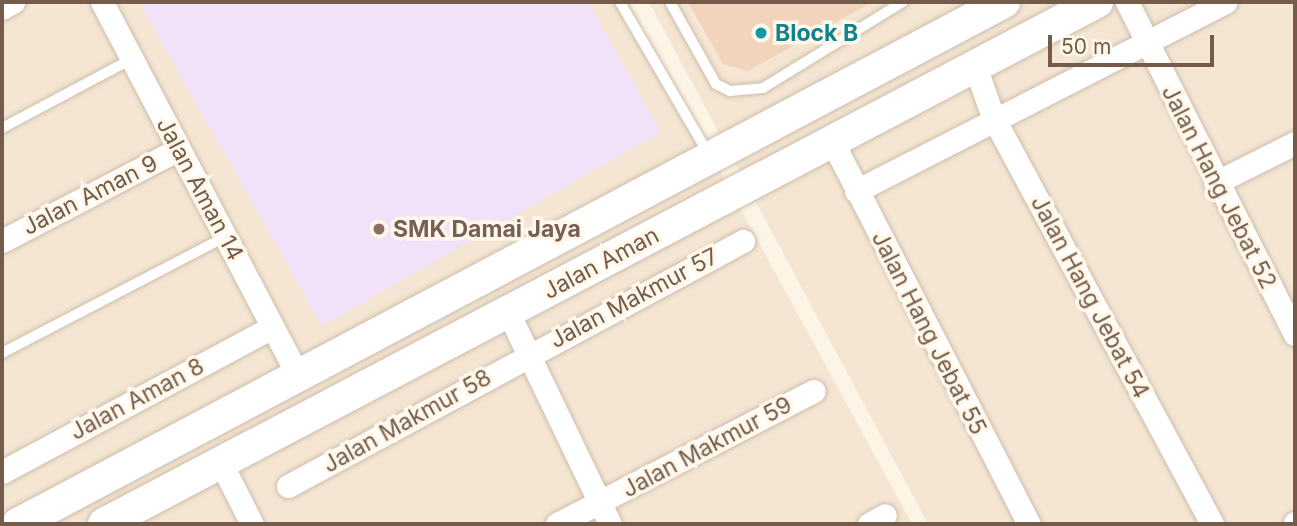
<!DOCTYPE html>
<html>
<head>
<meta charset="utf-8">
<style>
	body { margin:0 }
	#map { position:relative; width:1297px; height:526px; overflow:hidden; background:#fcf4e4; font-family:Inter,sans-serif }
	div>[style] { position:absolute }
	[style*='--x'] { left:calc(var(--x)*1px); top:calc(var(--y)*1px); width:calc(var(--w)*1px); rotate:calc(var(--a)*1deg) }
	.residential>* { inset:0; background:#f4e6d3 }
	.education>* { inset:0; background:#f1e1f9 }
	.building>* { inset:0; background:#f2d4bc }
	.roads { filter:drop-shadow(0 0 2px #cebcab) drop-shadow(0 0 2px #cebcab) }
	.lane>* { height:10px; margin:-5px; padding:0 5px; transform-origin:5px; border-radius:5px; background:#fff }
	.street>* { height:23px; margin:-11.5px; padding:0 11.5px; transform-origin:11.5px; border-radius:11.5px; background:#fff }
	.secondary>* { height:32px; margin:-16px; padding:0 16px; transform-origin:16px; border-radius:16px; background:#fff }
	.dots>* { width:19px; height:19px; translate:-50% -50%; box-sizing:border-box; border:4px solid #fff8eb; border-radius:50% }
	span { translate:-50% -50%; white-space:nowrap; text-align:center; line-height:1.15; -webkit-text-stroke:7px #fff8eb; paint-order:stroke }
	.culture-label { font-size:23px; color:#0d838f; font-weight:700 }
	.left { translate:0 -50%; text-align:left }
	.street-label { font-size:23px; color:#755b49 }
	.education-label { font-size:23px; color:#785e54; font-weight:700 }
	.frame { position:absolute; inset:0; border:4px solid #755b49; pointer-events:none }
	.scale { position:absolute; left:1048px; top:35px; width:166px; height:32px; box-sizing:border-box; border:4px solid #755b49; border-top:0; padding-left:9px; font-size:21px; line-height:24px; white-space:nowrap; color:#755b49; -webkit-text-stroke:5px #fff8eb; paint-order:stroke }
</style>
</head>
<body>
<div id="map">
	<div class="residential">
		<i style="clip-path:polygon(2px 2px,628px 2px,912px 524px,2px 524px)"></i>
		<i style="clip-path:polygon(649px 2px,1295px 2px,1295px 524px,928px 524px)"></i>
	</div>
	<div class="education">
		<i style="clip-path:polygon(139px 2px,588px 2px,661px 132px,322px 326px)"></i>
	</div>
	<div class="building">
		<i style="clip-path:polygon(688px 2px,872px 2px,748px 71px,723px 64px)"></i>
	</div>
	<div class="roads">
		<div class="lane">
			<i style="--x:620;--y:2;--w:177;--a:59.8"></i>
			<i style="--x:670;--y:2;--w:94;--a:60.7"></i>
			<i style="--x:716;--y:84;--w:16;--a:27"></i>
			<i style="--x:730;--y:91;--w:33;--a:-5"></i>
			<i style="--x:763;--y:88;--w:164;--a:-31.6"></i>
			<i style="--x:2;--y:128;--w:147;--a:-28"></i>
			<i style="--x:2;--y:353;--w:251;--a:-27.5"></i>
		</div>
		<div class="street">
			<i style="--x:102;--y:2;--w:422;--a:62.3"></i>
			<i style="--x:1127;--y:2;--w:372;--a:63.2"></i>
			<i style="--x:2;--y:8;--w:13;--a:-29"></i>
			<i style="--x:975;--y:66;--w:54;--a:70.6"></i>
			<i style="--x:993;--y:117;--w:462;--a:61.7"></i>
			<i style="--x:832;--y:141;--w:431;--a:62.8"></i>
			<i style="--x:1215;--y:183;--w:89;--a:-26.6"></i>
			<i style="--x:856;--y:191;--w:415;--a:-27.1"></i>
			<i style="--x:2;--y:241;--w:199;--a:-27.5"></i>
			<i style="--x:508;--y:312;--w:235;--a:64.3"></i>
			<i style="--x:221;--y:463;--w:68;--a:63.1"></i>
			<i style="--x:2;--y:472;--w:306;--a:-28.2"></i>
			<i style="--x:288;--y:486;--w:517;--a:-28.3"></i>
			<i style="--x:557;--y:524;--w:289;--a:-27.4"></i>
			<i style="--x:869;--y:524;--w:18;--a:-29"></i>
			<i style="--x:1295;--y:524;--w:1;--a:-90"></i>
		</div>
		<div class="secondary">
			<i style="--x:18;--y:524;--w:1116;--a:-27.9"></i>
			<i style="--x:104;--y:524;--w:1122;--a:-27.73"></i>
		</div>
	</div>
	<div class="dots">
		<i style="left:761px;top:33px;background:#0f9aa8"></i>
		<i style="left:379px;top:229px;background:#8d6e63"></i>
	</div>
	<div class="culture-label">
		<span class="left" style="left:775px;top:33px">Block B</span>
	</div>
	<div class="street-label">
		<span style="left:1219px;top:187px;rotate:63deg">Jalan Hang Jebat 52</span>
		<span style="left:200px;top:189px;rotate:62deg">Jalan Aman 14</span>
		<span style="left:90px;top:195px;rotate:-27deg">Jalan Aman 9</span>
		<span style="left:601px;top:263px;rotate:-28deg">Jalan Aman</span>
		<span style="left:1090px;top:297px;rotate:62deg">Jalan Hang Jebat 54</span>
		<span style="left:634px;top:298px;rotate:-28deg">Jalan Makmur 57</span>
		<span style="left:929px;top:333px;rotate:63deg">Jalan Hang Jebat 55</span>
		<span style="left:137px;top:399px;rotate:-28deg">Jalan Aman 8</span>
		<span style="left:407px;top:421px;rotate:-29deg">Jalan Makmur 58</span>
		<span style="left:707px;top:447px;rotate:-28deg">Jalan Makmur 59</span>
	</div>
	<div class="education-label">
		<span class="left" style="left:393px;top:229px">SMK Damai Jaya</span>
	</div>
	<div class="frame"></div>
	<div class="scale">50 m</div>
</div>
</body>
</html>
